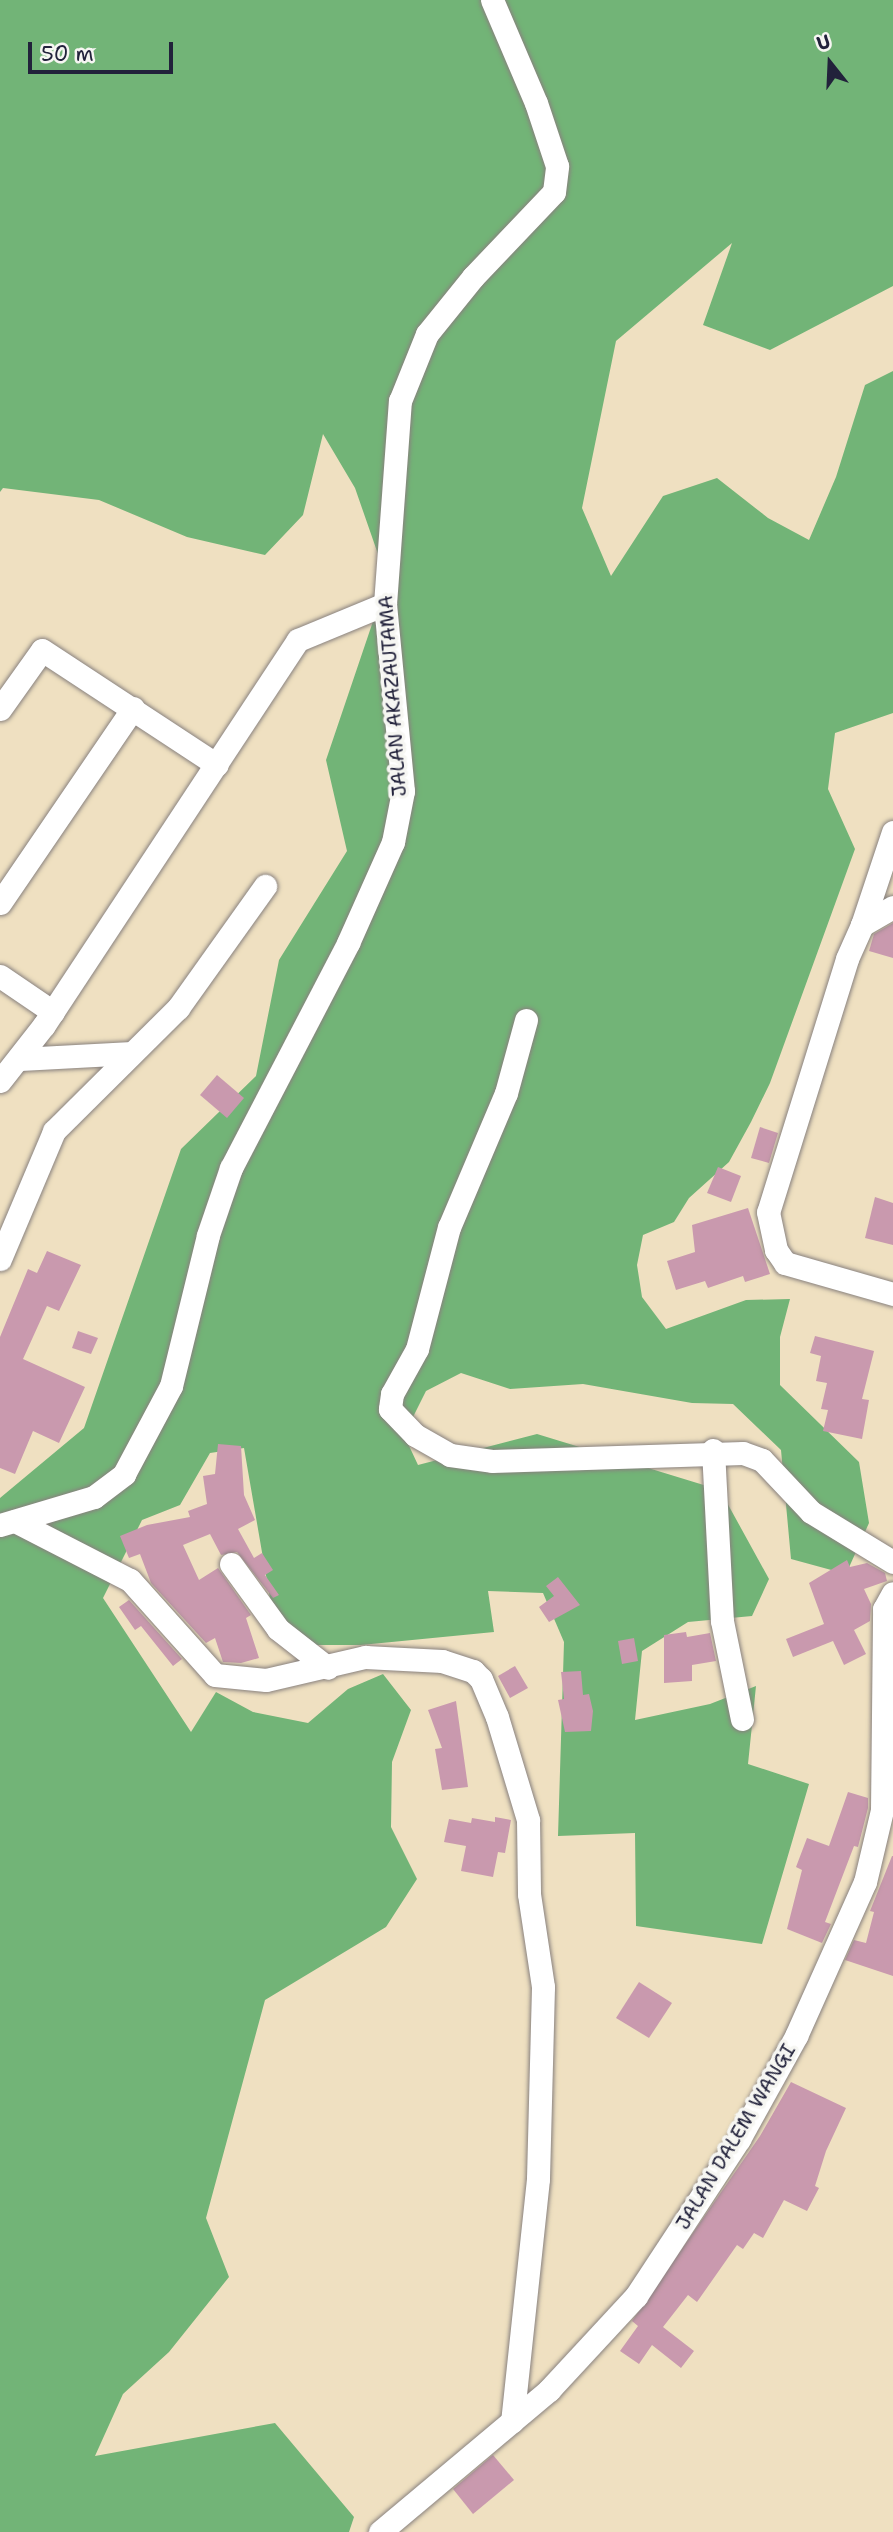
<!DOCTYPE html>
<html>
<head>
<meta charset="utf-8">
<style>
	body { margin:0 }
	#map { position:relative; width:893px; height:2532px; overflow:hidden; background:#efe0c1; font-family:"Shantell Sans",sans-serif }
	div>[style] { position:absolute }
	[style*='--x'] { left:calc(var(--x)*1px); top:calc(var(--y)*1px); width:calc(var(--w)*1px); rotate:calc(var(--a)*1deg) }
	.forest>* { inset:0; background:#72b477 }
	.building>* { inset:0; background:#c999ae }
	.roads { filter:drop-shadow(0 0 2px #88817e) drop-shadow(0 0 2px #88817e) }
	.minor>* { height:23px; margin:-11.5px; padding:0 11.5px; transform-origin:11.5px; border-radius:11.5px; background:#fff }
	span { translate:-50% -50%; white-space:nowrap; text-align:center; line-height:1.15; -webkit-text-stroke:7px #f6f6f2; paint-order:stroke }
	.street-label { font-size:19px; color:#22223b }
	.north { position:absolute; left:795px; top:28px; width:70px; height:70px; -webkit-text-stroke:5px #f6f6f2; paint-order:stroke; rotate:342deg; font-size:19px; font-weight:700; line-height:28px; text-align:center; color:#22223b }
	.north::after { content:''; display:block; margin:auto; width:24px; height:32px; background:#22223b; clip-path:polygon(50% 0,100% 100%,50% 72%,0 100%) }
	.scale { position:absolute; left:28px; top:42px; width:145px; height:32px; box-sizing:border-box; border:4px solid #22223b; border-top:0; padding-left:9px; font-size:21px; line-height:24px; white-space:nowrap; color:#22223b; -webkit-text-stroke:5px #f6f6f2; paint-order:stroke }
</style>
</head>
<body>
<div id="map">
	<div class="forest">
		<i style="clip-path:polygon(0 0,893px 0,893px 286px,770px 350px,703px 325px,732px 243px,616px 341px,582px 508px,611px 576px,663px 496px,717px 478px,768px 518px,809px 540px,836px 477px,865px 385px,893px 371px,893px 713px,835px 733px,828px 789px,855px 849px,770px 1083px,751px 1122px,729px 1162px,689px 1198px,674px 1222px,643px 1235px,637px 1265px,642px 1297px,666px 1329px,746px 1300px,790px 1299px,780px 1337px,780px 1385px,859px 1462px,869px 1523px,846px 1574px,791px 1559px,781px 1450px,733px 1404px,692px 1403px,583px 1384px,510px 1389px,461px 1373px,426px 1391px,404px 1435px,418px 1465px,537px 1434px,720px 1490px,769px 1579px,752px 1616px,688px 1622px,642px 1651px,635px 1720px,710px 1704px,756px 1686px,748px 1764px,809px 1784px,762px 1944px,636px 1926px,635px 1833px,558px 1836px,564px 1642px,543px 1593px,488px 1591px,494px 1632px,361px 1645px,300px 1645px,272px 1610px,244px 1448px,210px 1453px,180px 1505px,142px 1520px,103px 1598px,191px 1732px,216px 1692px,253px 1712px,308px 1723px,348px 1689px,383px 1674px,411px 1710px,392px 1762px,391px 1827px,417px 1879px,386px 1927px,265px 2000px,206px 2218px,229px 2277px,169px 2352px,123px 2394px,95px 2456px,275px 2423px,354px 2517px,349px 2532px,0 2532px,0 1498px,84px 1428px,181px 1149px,256px 1076px,279px 960px,347px 851px,326px 760px,387px 580px,355px 488px,323px 434px,303px 515px,265px 555px,187px 537px,99px 500px,3px 488px,0 492px)"></i>
	</div>
	<div class="building">
		<i style="clip-path:polygon(893px 923px,893px 958px,869px 951px,874px 934px)"></i>
		<i style="clip-path:polygon(217px 1075px,244px 1098px,227px 1118px,200px 1095px)"></i>
		<i style="clip-path:polygon(760px 1127px,778px 1133px,769px 1163px,751px 1158px)"></i>
		<i style="clip-path:polygon(718px 1167px,741px 1176px,731px 1202px,707px 1193px)"></i>
		<i style="clip-path:polygon(875px 1197px,893px 1203px,893px 1245px,865px 1238px)"></i>
		<i style="clip-path:polygon(748px 1208px,770px 1274px,745px 1282px,743px 1276px,708px 1288px,705px 1281px,676px 1290px,667px 1261px,695px 1252px,692px 1225px)"></i>
		<i style="clip-path:polygon(47px 1251px,81px 1265px,59px 1311px,47px 1306px,23px 1359px,85px 1387px,59px 1443px,33px 1431px,15px 1474px,0 1468px,0 1337px,28px 1269px,37px 1273px)"></i>
		<i style="clip-path:polygon(78px 1331px,98px 1338px,91px 1354px,72px 1348px)"></i>
		<i style="clip-path:polygon(815px 1336px,874px 1351px,862px 1399px,869px 1400px,862px 1439px,823px 1431px,828px 1410px,821px 1409px,827px 1383px,816px 1381px,821px 1356px,810px 1353px)"></i>
		<i style="clip-path:polygon(218px 1444px,241px 1446px,244px 1495px,255px 1520px,238px 1529px,254px 1558px,262px 1553px,273px 1570px,265px 1575px,279px 1595px,273px 1598px,237px 1552px,221px 1555px,210px 1534px,183px 1545px,199px 1580px,218px 1568px,251px 1615px,246px 1618px,259px 1658px,241px 1663px,223px 1662px,215px 1638px,206px 1643px,151px 1583px,140px 1554px,129px 1558px,120px 1536px,147px 1525px,190px 1517px,188px 1511px,207px 1504px,203px 1476px,215px 1474px)"></i>
		<i style="clip-path:polygon(847px 1560px,850px 1567px,867px 1563px,885px 1573px,887px 1581px,864px 1589px,871px 1604px,870px 1621px,854px 1630px,866px 1654px,844px 1665px,833px 1641px,793px 1657px,786px 1639px,824px 1624px,809px 1583px)"></i>
		<i style="clip-path:polygon(558px 1577px,580px 1605px,549px 1622px,539px 1607px,554px 1596px,546px 1586px)"></i>
		<i style="clip-path:polygon(129px 1600px,182px 1659px,173px 1666px,141px 1626px,135px 1630px,119px 1607px)"></i>
		<i style="clip-path:polygon(686px 1632px,687px 1637px,710px 1633px,716px 1661px,692px 1665px,692px 1681px,664px 1683px,664px 1635px)"></i>
		<i style="clip-path:polygon(634px 1638px,638px 1661px,622px 1664px,618px 1641px)"></i>
		<i style="clip-path:polygon(515px 1666px,528px 1688px,510px 1698px,498px 1676px)"></i>
		<i style="clip-path:polygon(581px 1671px,583px 1695px,589px 1694px,593px 1711px,591px 1731px,565px 1732px,558px 1700px,564px 1699px,561px 1672px)"></i>
		<i style="clip-path:polygon(456px 1701px,468px 1787px,442px 1790px,435px 1749px,442px 1748px,428px 1710px)"></i>
		<i style="clip-path:polygon(848px 1792px,868px 1798px,868px 1808px,858px 1847px,854px 1846px,825px 1922px,831px 1924px,822px 1943px,787px 1929px,802px 1870px,796px 1867px,807px 1838px,829px 1846px)"></i>
		<i style="clip-path:polygon(495px 1817px,511px 1820px,505px 1853px,498px 1852px,493px 1877px,461px 1871px,466px 1846px,444px 1842px,449px 1819px,471px 1823px,472px 1818px,495px 1822px)"></i>
		<i style="clip-path:polygon(892px 1856px,893px 1856px,893px 1976px,845px 1960px,854px 1940px,866px 1943px,874px 1912px,870px 1911px)"></i>
		<i style="clip-path:polygon(639px 1982px,672px 2003px,649px 2038px,616px 2018px)"></i>
		<i style="clip-path:polygon(791px 2082px,846px 2108px,826px 2151px,815px 2186px,819px 2188px,807px 2211px,784px 2200px,763px 2238px,754px 2233px,743px 2249px,737px 2245px,697px 2302px,688px 2295px,663px 2327px,694px 2351px,681px 2368px,652px 2345px,639px 2364px,620px 2351px,638px 2326px,632px 2321px,760px 2136px)"></i>
		<i style="clip-path:polygon(493px 2455px,514px 2480px,473px 2514px,453px 2489px)"></i>
	</div>
	<div class="roads">
		<div class="minor">
			<i style="--x:0;--y:709;--w:72;--a:-54.6"></i>
			<i style="--x:42;--y:650;--w:209;--a:33.3"></i>
			<i style="--x:0;--y:903;--w:236;--a:-55.7"></i>
			<i style="--x:893;--y:907;--w:36;--a:150"></i>
			<i style="--x:862;--y:925;--w:37;--a:114"></i>
			<i style="--x:847;--y:959;--w:265;--a:107.3"></i>
			<i style="--x:768;--y:1212;--w:39;--a:78"></i>
			<i style="--x:776;--y:1250;--w:16;--a:55"></i>
			<i style="--x:785;--y:1263;--w:112;--a:16"></i>
			<i style="--x:862;--y:925;--w:98;--a:-71.6"></i>
			<i style="--x:0;--y:976;--w:64;--a:34.2"></i>
			<i style="--x:526;--y:1020;--w:76;--a:105.3"></i>
			<i style="--x:506;--y:1093;--w:146;--a:113"></i>
			<i style="--x:449;--y:1227;--w:126;--a:104.7"></i>
			<i style="--x:417;--y:1349;--w:51;--a:119.1"></i>
			<i style="--x:392;--y:1394;--w:15;--a:98"></i>
			<i style="--x:390;--y:1409;--w:36;--a:46"></i>
			<i style="--x:415;--y:1435;--w:40;--a:29.7"></i>
			<i style="--x:450;--y:1455;--w:42;--a:8.1"></i>
			<i style="--x:492;--y:1461;--w:251;--a:-1.8"></i>
			<i style="--x:743;--y:1453;--w:20;--a:20"></i>
			<i style="--x:762;--y:1460;--w:71;--a:46.7"></i>
			<i style="--x:811;--y:1512;--w:96;--a:31.4"></i>
			<i style="--x:20;--y:1059;--w:112;--a:-3.1"></i>
			<i style="--x:0;--y:1081;--w:71;--a:-51.8"></i>
			<i style="--x:44;--y:1025;--w:461;--a:-56.6"></i>
			<i style="--x:298;--y:640;--w:94;--a:-22.5"></i>
			<i style="--x:0;--y:1259;--w:139;--a:-67.1"></i>
			<i style="--x:54;--y:1131;--w:175;--a:-44.8"></i>
			<i style="--x:178;--y:1008;--w:150;--a:-54.5"></i>
			<i style="--x:713;--y:1450;--w:171;--a:87"></i>
			<i style="--x:722;--y:1621;--w:100;--a:78.5"></i>
			<i style="--x:15;--y:1521;--w:129;--a:27.2"></i>
			<i style="--x:130;--y:1580;--w:127;--a:48.2"></i>
			<i style="--x:215;--y:1675;--w:51;--a:5.6"></i>
			<i style="--x:266;--y:1680;--w:102;--a:-13.1"></i>
			<i style="--x:365;--y:1657;--w:77;--a:3"></i>
			<i style="--x:442;--y:1661;--w:33;--a:18"></i>
			<i style="--x:473;--y:1671;--w:11;--a:45"></i>
			<i style="--x:481;--y:1679;--w:41;--a:67.2"></i>
			<i style="--x:497;--y:1717;--w:108;--a:73.2"></i>
			<i style="--x:528;--y:1820;--w:74;--a:89.2"></i>
			<i style="--x:529;--y:1894;--w:94;--a:81.4"></i>
			<i style="--x:543;--y:1987;--w:192;--a:91.5"></i>
			<i style="--x:538;--y:2179;--w:244;--a:96.1"></i>
			<i style="--x:0;--y:1525;--w:98;--a:-16.6"></i>
			<i style="--x:94;--y:1497;--w:38;--a:-37"></i>
			<i style="--x:124;--y:1474;--w:100;--a:-61.9"></i>
			<i style="--x:171;--y:1386;--w:155;--a:-76.2"></i>
			<i style="--x:208;--y:1235;--w:71;--a:-71.1"></i>
			<i style="--x:231;--y:1168;--w:254;--a:-62.5"></i>
			<i style="--x:348;--y:943;--w:111;--a:-66"></i>
			<i style="--x:393;--y:842;--w:52;--a:-78.9"></i>
			<i style="--x:403;--y:791;--w:188;--a:-95.5"></i>
			<i style="--x:385;--y:604;--w:204;--a:-85.8"></i>
			<i style="--x:400;--y:401;--w:72;--a:-68.1"></i>
			<i style="--x:427;--y:334;--w:73;--a:-51.1"></i>
			<i style="--x:473;--y:277;--w:117;--a:-46.4"></i>
			<i style="--x:554;--y:192;--w:26;--a:-83"></i>
			<i style="--x:557;--y:166;--w:66;--a:-108.4"></i>
			<i style="--x:536;--y:103;--w:112;--a:-113.1"></i>
			<i style="--x:231;--y:1564;--w:80;--a:54.1"></i>
			<i style="--x:278;--y:1629;--w:63;--a:38"></i>
			<i style="--x:380;--y:2532;--w:221;--a:-40"></i>
			<i style="--x:549;--y:2390;--w:128;--a:-47.2"></i>
			<i style="--x:636;--y:2296;--w:188;--a:-56.7"></i>
			<i style="--x:739;--y:2139;--w:118;--a:-61"></i>
			<i style="--x:796;--y:2036;--w:169;--a:-65.9"></i>
			<i style="--x:865;--y:1882;--w:74;--a:-76.7"></i>
			<i style="--x:882;--y:1810;--w:201;--a:-89.4"></i>
			<i style="--x:884;--y:1609;--w:18;--a:-61"></i>
		</div>
	</div>
	<div class="street-label">
		<span style="left:393px;top:696px;rotate:-94deg">JALAN AKAZAUTAMA</span>
		<span style="left:736px;top:2137px;rotate:-59deg">JALAN DALEM WANGI</span>
	</div>
	<div class="north">U</div>
	<div class="scale">50 m</div>
</div>
</body>
</html>
